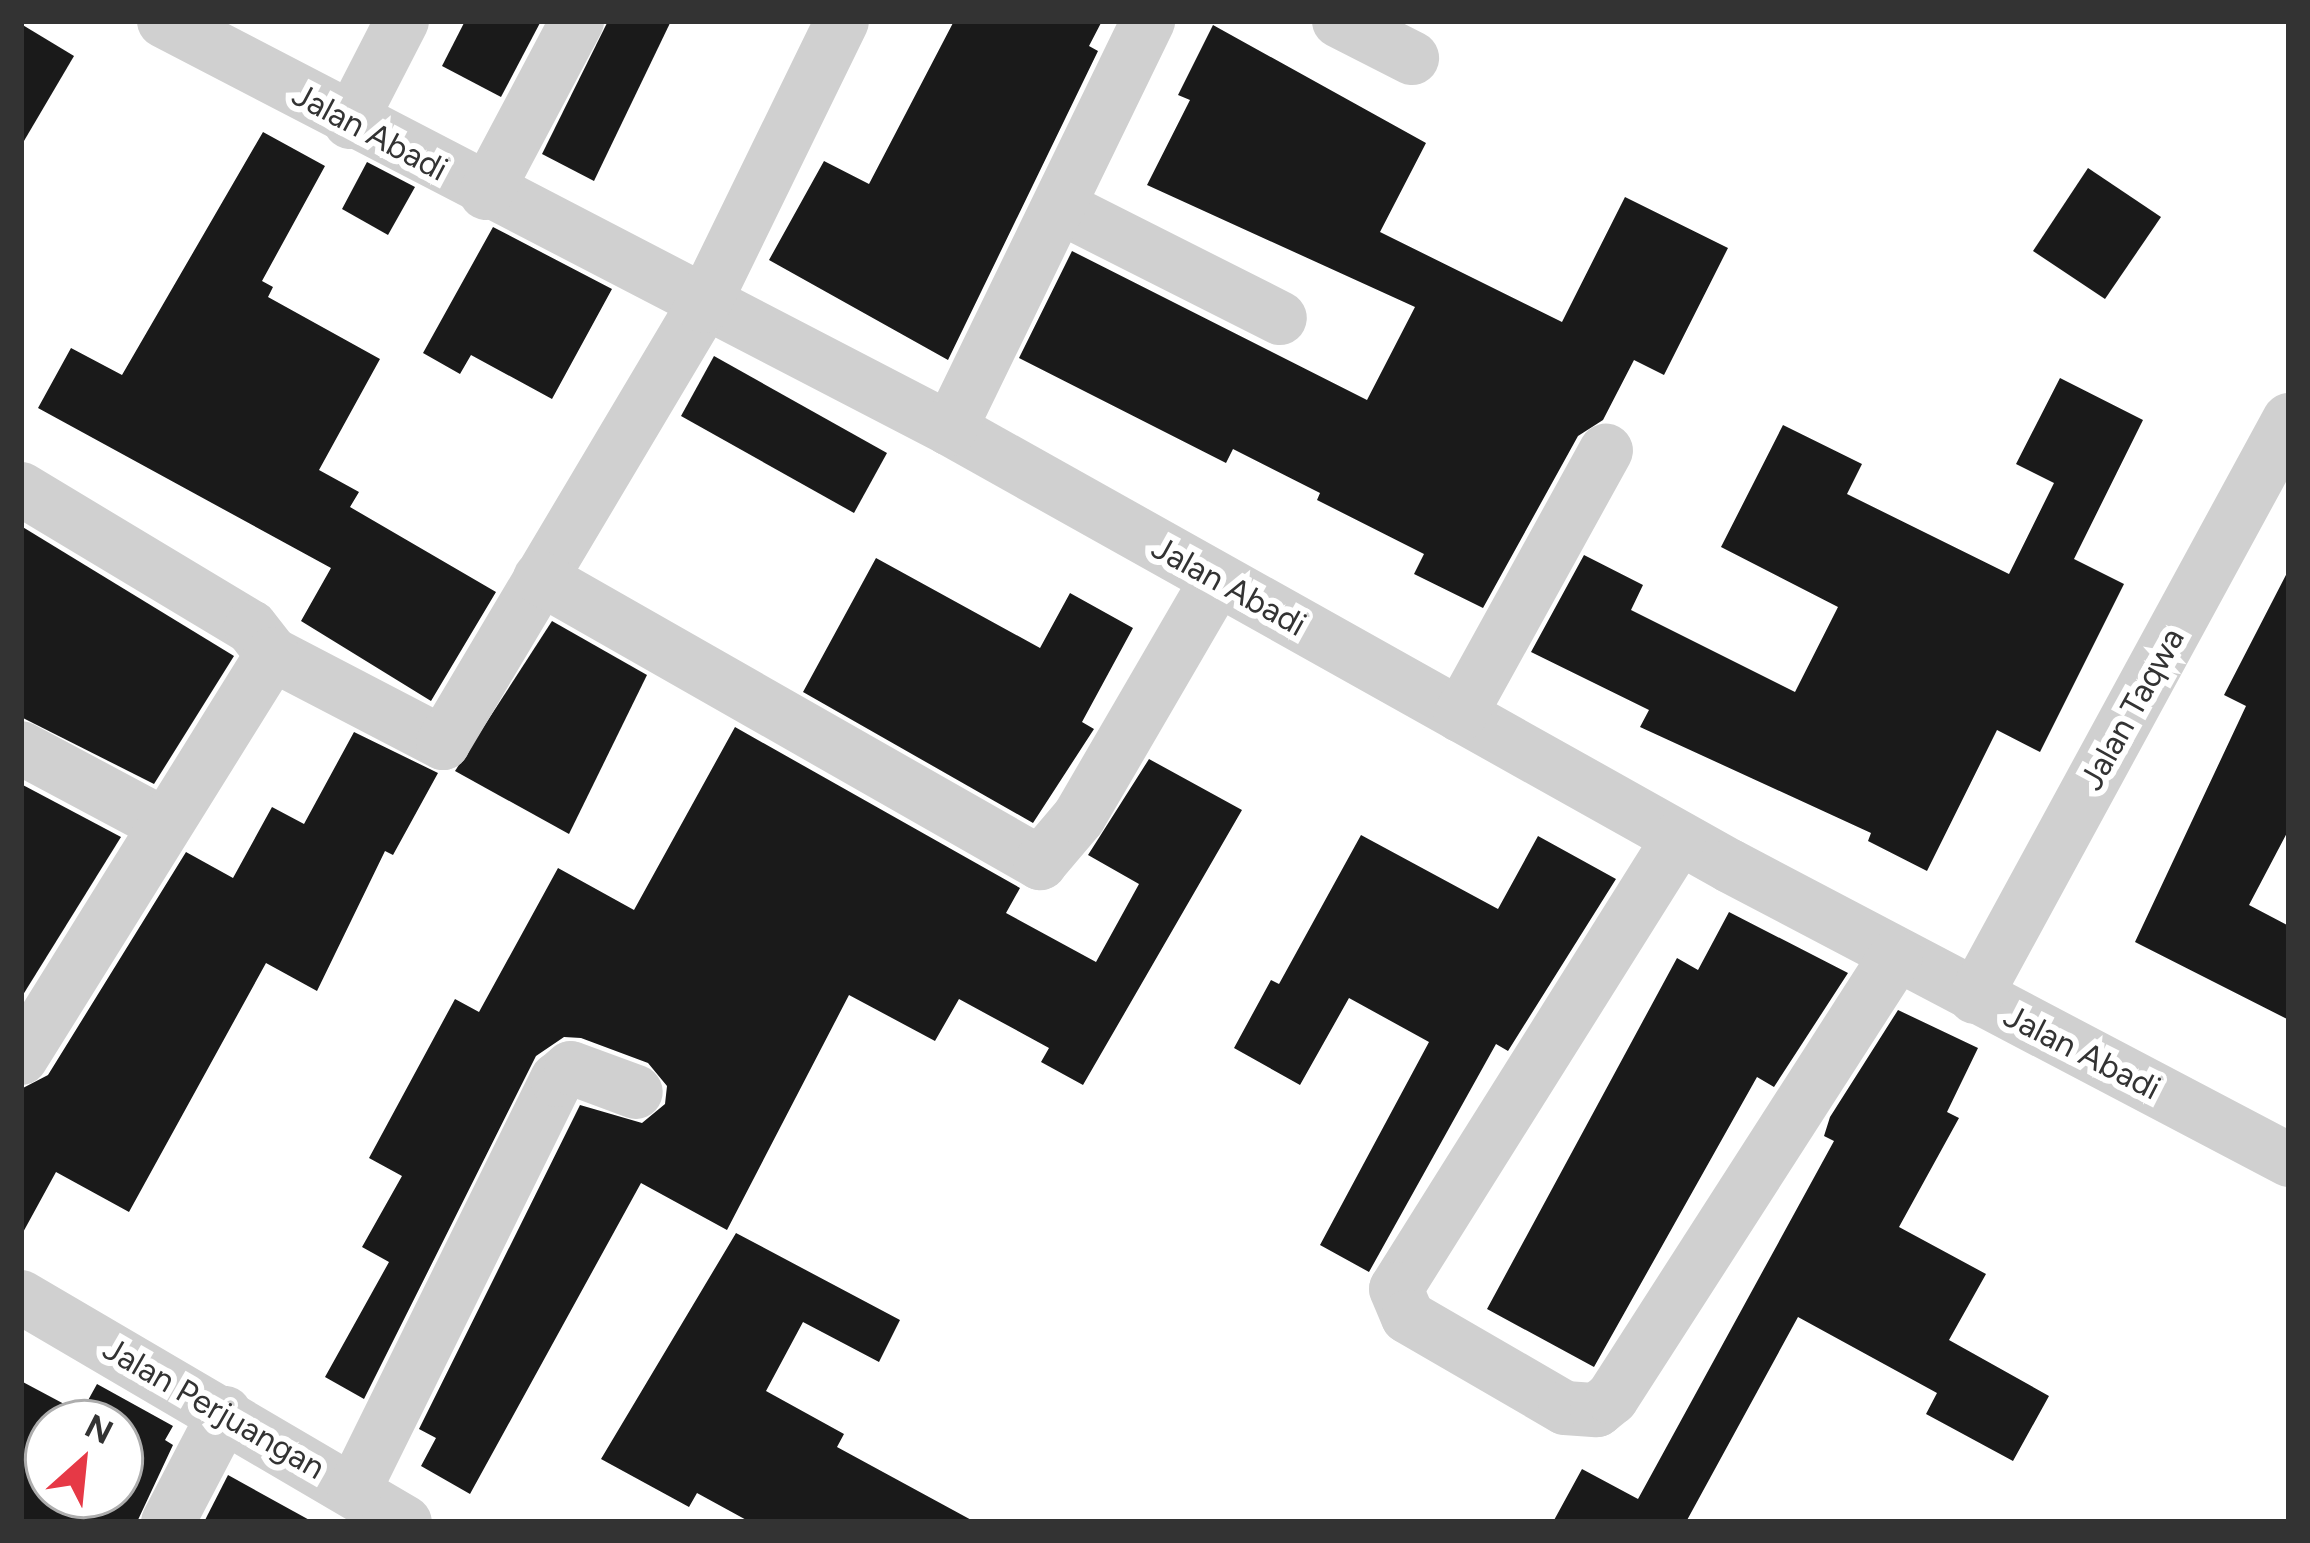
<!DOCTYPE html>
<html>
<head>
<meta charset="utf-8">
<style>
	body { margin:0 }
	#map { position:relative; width:2310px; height:1543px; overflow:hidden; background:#fff; font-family:Figtree,sans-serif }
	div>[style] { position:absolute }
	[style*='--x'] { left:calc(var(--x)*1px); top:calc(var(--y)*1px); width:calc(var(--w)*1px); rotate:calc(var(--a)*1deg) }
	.building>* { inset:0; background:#1a1a1a }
	.minor>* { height:54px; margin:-27px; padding:0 27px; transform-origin:27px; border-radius:27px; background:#d0d0d0 }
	span { translate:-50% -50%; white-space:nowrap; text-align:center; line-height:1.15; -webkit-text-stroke:12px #fff; paint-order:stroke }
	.street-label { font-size:33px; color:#333 }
	.frame { position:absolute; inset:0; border:24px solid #333; pointer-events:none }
	.north { position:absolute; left:24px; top:1399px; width:120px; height:120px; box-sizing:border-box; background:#fff; border:3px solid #adadad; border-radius:50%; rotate:27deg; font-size:33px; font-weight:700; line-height:48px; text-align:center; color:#333 }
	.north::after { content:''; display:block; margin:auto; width:42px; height:54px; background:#e63946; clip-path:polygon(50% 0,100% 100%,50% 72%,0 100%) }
</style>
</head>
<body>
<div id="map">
	<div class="building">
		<i style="clip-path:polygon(465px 21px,541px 21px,501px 97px,442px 66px)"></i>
		<i style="clip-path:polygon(608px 21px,671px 21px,594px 181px,542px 154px)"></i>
		<i style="clip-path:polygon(954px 21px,1102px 21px,1089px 46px,1098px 51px,948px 360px,769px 260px,824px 161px,869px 184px)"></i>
		<i style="clip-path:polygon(21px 24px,74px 56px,21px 146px)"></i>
		<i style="clip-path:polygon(1213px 25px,1426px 143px,1380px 232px,1562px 322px,1625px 197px,1728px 248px,1664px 375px,1634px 360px,1603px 420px,1578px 436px,1483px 608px,1414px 574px,1424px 554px,1317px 500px,1320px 493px,1233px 449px,1226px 463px,1019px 358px,1072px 251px,1367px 400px,1415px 307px,1147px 185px,1190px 100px,1178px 95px)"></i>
		<i style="clip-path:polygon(263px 132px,325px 166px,262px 281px,273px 287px,268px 297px,380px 359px,319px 470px,359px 492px,350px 507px,496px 592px,431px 701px,301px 621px,331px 568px,38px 408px,71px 348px,122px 375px)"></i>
		<i style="clip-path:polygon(367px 162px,415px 187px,388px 235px,342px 209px)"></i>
		<i style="clip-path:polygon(2088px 168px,2161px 217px,2105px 299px,2033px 251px)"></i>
		<i style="clip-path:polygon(493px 227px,612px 289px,552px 399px,471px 355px,460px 374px,423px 353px)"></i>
		<i style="clip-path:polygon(714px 356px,887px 453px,854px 513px,681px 416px)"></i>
		<i style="clip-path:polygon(2060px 378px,2143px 420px,2074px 559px,2124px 584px,2040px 752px,1997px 730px,1927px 871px,1868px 841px,1871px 833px,1640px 727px,1649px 710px,1531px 652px,1584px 555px,1643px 585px,1631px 610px,1795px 692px,1838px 607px,1721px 547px,1783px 425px,1862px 464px,1847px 494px,2009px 574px,2054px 483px,2016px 464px)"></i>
		<i style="clip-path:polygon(21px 526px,234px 656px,154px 784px,21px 717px)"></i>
		<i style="clip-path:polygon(876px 558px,1040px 648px,1070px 593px,1133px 628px,1082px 722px,1094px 729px,1033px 823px,803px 692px)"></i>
		<i style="clip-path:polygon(2289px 569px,2289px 829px,2249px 905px,2289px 926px,2289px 1020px,2135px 942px,2246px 706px,2224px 695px)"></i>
		<i style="clip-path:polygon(552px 621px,647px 675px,569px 834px,455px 771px)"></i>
		<i style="clip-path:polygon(735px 727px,1020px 888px,1006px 913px,1096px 962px,1139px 884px,1088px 855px,1149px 759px,1242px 810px,1083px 1085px,1041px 1062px,1049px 1048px,959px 999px,935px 1041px,849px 995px,727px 1230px,641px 1183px,470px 1494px,421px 1466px,436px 1438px,419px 1429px,580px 1105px,642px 1123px,665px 1104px,667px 1086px,648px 1063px,581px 1038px,564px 1037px,536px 1056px,364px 1399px,325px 1377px,389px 1262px,362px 1247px,402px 1176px,369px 1158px,455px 999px,479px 1012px,558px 868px,634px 910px)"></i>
		<i style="clip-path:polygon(354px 732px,438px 773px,393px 855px,385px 851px,317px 991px,266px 963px,129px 1212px,56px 1172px,21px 1236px,21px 1089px,48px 1075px,186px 852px,233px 878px,272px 807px,304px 824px)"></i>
		<i style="clip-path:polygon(21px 784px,121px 837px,21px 998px)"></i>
		<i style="clip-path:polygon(1361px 835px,1498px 909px,1538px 836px,1616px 879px,1508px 1051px,1496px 1044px,1369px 1272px,1320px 1245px,1429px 1042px,1349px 998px,1300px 1085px,1234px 1048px,1271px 980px,1279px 984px)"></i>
		<i style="clip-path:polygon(1729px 912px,1848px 973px,1774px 1087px,1757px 1077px,1594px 1367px,1487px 1309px,1677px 958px,1698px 970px)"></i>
		<i style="clip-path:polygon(1898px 1010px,1978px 1048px,1947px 1112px,1959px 1118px,1899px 1227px,1986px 1274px,1949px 1340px,2049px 1396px,2013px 1461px,1926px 1414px,1937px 1393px,1798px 1317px,1686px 1522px,1553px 1522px,1582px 1469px,1638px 1499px,1834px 1141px,1824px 1136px,1830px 1117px)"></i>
		<i style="clip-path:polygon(736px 1233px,900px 1320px,879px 1362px,803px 1322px,766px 1391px,844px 1434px,837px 1447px,975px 1522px,750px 1522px,697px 1493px,689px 1507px,601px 1459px)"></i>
		<i style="clip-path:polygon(evenodd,21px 1381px,81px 1413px,97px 1384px,173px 1426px,165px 1440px,173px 1445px,137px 1522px,21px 1522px,21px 1381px,48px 1423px,120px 1423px,120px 1495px,48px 1495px,48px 1423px)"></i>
		<i style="clip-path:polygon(228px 1475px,313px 1522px,204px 1522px)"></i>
	</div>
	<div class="minor">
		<i style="--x:164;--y:21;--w:886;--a:27.43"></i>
		<i style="--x:950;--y:429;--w:894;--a:29.26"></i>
		<i style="--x:1730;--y:866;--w:632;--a:27.74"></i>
		<i style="--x:1339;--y:21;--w:82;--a:26.9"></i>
		<i style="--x:350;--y:122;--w:114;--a:-62.8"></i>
		<i style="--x:486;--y:193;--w:195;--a:-62.1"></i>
		<i style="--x:1062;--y:208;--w:244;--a:26.8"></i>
		<i style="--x:950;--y:429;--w:454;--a:-64.1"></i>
		<i style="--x:21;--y:489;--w:268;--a:31"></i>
		<i style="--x:251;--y:627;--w:34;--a:52"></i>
		<i style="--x:272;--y:654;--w:193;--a:27.5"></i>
		<i style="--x:443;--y:743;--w:508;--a:-59.25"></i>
		<i style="--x:703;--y:306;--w:317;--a:-64"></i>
		<i style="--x:540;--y:578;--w:576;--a:29.68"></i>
		<i style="--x:1040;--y:863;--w:60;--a:-49.7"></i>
		<i style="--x:1079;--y:817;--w:274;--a:-59.8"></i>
		<i style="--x:1460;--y:715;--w:302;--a:-61.1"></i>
		<i style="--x:21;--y:748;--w:163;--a:28.1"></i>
		<i style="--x:1679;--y:838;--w:532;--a:122.11"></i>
		<i style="--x:1396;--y:1289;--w:30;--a:67"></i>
		<i style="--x:1408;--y:1317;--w:181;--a:30.1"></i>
		<i style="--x:1565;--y:1408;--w:32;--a:4"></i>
		<i style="--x:1597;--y:1410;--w:19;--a:-39"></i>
		<i style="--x:1612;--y:1398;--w:525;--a:-57.28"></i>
		<i style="--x:1975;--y:997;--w:657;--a:-61.45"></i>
		<i style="--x:21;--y:1058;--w:476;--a:-58.1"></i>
		<i style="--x:21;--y:1297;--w:445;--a:30.4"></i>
		<i style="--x:354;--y:1490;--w:458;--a:-63.7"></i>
		<i style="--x:557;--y:1080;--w:18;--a:-41"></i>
		<i style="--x:571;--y:1068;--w:69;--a:20.3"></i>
		<i style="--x:168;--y:1522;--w:123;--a:-62.4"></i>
	</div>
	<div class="street-label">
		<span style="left:370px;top:132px;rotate:28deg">Jalan Abadi</span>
		<span style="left:1229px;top:586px;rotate:29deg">Jalan Abadi</span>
		<span style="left:2132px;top:709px;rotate:-61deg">Jalan Taqwa</span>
		<span style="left:2082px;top:1052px;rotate:27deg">Jalan Abadi</span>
		<span style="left:214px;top:1408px;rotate:30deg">Jalan Perjuangan</span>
	</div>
	<div class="frame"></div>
	<div class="north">N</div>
</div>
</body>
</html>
